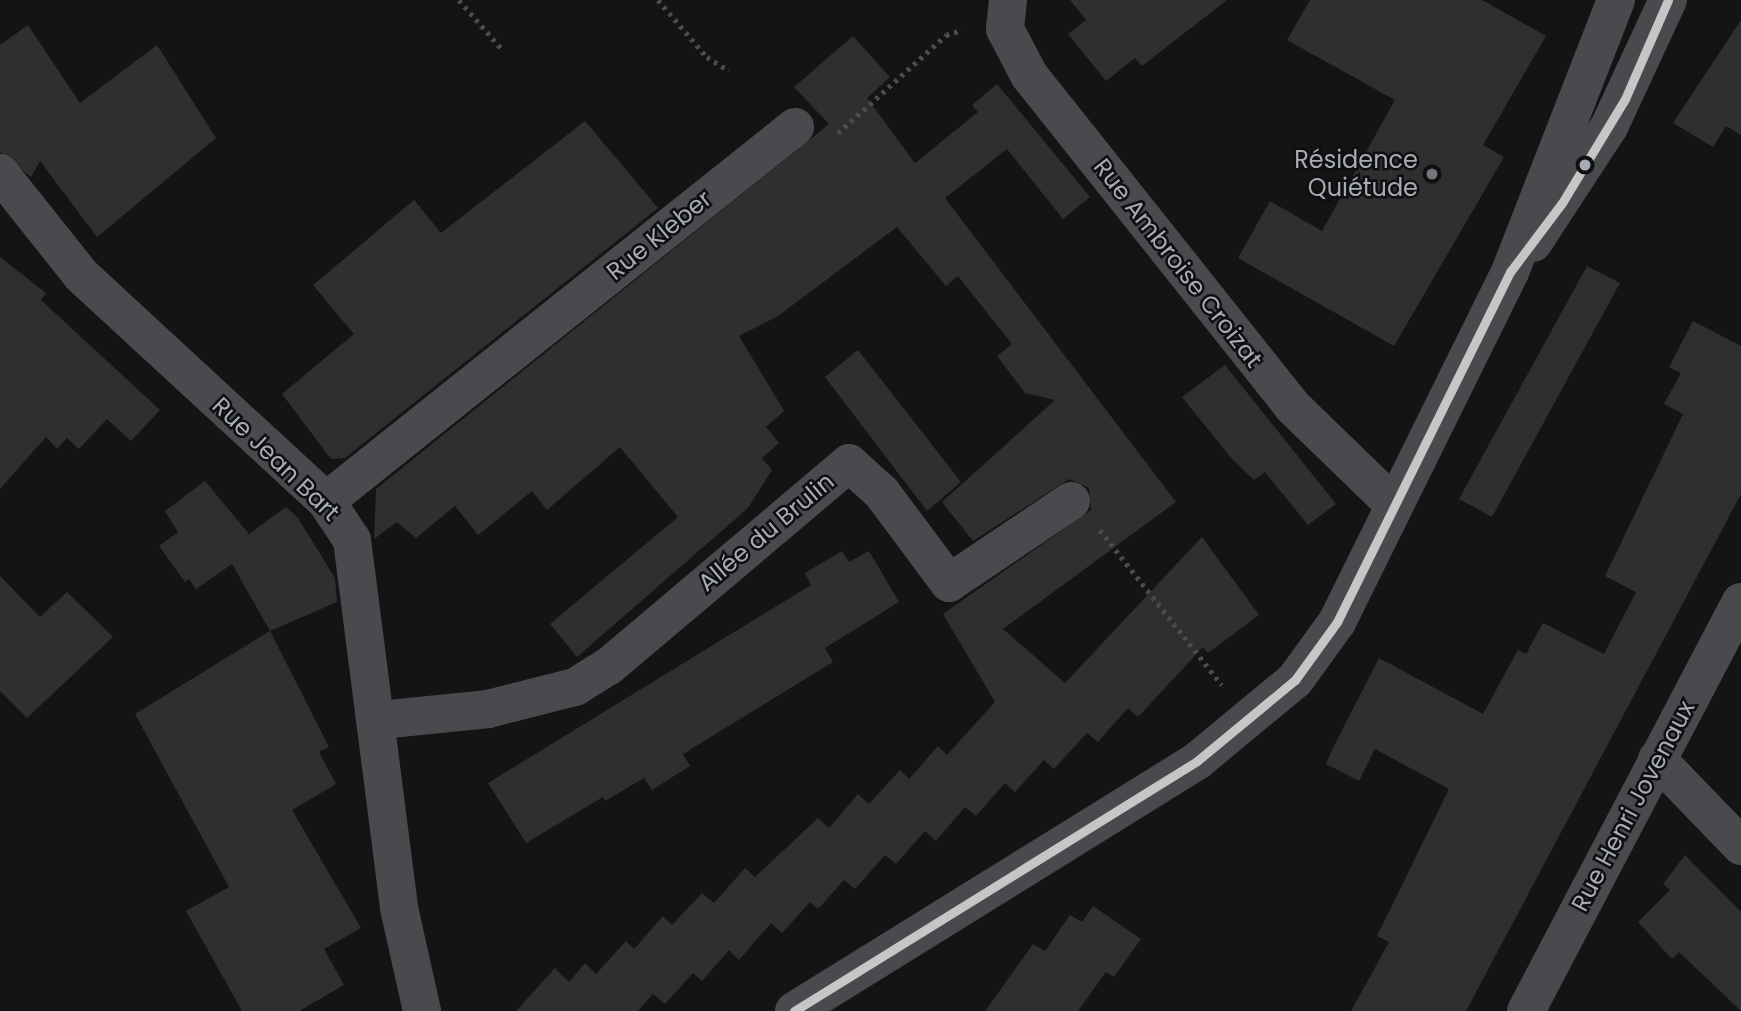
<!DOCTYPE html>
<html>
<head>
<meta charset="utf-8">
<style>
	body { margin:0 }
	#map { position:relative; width:1741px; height:1011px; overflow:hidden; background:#141415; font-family:Poppins,sans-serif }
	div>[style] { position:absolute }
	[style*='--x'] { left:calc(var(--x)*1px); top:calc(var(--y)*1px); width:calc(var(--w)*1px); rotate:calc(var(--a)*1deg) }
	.building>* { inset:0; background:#2f2f30 }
	.path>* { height:4.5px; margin-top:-2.25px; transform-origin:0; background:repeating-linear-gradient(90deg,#4a4c4f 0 3.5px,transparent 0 8.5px) }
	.minor>* { height:38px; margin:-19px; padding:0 19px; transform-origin:19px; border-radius:19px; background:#494a4d }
	.tertiary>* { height:38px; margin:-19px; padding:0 19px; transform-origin:19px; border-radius:19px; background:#494a4d }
	.bus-1>* { height:9px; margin:-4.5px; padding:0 4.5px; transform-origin:4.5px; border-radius:4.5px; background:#c6c6c6 }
	.dots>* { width:19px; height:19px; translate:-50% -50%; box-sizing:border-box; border:4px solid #0f0f10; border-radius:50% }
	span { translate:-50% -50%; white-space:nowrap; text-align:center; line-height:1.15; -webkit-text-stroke:5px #0f0f10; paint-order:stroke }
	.poi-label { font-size:24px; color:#a6abb5 }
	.right { translate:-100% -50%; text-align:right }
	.street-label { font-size:24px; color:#a6abb5 }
</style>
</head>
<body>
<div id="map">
	<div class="building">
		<i style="clip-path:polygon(1070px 0,1227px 0,1142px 66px,1135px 58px,1106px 81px,1068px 34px,1086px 20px)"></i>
		<i style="clip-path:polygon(1310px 0,1482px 0,1546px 36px,1483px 145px,1504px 157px,1394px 346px,1238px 258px,1270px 201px,1322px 231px,1395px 100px,1287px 40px)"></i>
		<i style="clip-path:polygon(1741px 20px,1741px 135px,1726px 126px,1713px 147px,1673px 123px)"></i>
		<i style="clip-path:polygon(28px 25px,80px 103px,157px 45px,216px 138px,97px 237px,40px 161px,31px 177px,0 152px,0 45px)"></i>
		<i style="clip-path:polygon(853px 36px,890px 77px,867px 98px,915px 163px,978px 112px,972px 105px,997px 84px,1090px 197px,1063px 219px,1007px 149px,945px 198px,1176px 502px,1003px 629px,1065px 683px,1202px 537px,1259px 615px,1208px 653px,1203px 647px,1138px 717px,1128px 708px,1098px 742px,1087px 733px,1054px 769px,1044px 760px,1015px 792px,1005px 783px,976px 816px,965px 807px,936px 841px,925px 831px,896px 864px,885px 855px,855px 889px,844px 880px,818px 909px,810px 902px,782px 933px,771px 923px,739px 960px,729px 950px,702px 981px,693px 973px,665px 1004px,653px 994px,638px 1011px,516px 1011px,555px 968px,569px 982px,585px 963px,596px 974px,626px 941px,634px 949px,663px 916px,672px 925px,702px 893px,714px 903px,745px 868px,755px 877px,818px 818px,829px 828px,858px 794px,869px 804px,900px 770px,909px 779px,938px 746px,947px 755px,995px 702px,943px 614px,1091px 510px,1089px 488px,1069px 479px,973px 541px,942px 502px,1055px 400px,1025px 393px,997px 356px,1012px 344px,958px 276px,946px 286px,897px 227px,778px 316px,739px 336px,784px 411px,766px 427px,779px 443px,762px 458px,772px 470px,748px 508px,577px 657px,550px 624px,678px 517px,620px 447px,547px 510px,532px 491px,478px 535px,455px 506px,416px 538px,397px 522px,374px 539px,376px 489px,829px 124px,794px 87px)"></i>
		<i style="clip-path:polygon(585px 121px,658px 208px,345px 458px,331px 459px,282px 394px,354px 334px,313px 285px,414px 200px,441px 233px)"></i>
		<i style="clip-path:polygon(0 257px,46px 293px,41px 300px,160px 410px,131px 441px,107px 419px,79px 449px,67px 438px,57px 449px,46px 437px,0 489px)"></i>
		<i style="clip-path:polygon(1587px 266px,1620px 283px,1492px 517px,1459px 499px)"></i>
		<i style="clip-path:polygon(1693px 321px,1741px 346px,1741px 494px,1466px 1011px,1351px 1011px,1389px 942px,1377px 936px,1449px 789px,1375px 749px,1359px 781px,1326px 764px,1333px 748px,1379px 658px,1483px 714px,1518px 650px,1526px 654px,1543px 623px,1604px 654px,1636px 592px,1605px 576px,1683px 414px,1664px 404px,1681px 373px,1669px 367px)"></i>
		<i style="clip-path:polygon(858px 350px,961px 482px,927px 511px,825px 377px)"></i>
		<i style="clip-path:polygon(1225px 365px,1336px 504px,1308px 525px,1265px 472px,1254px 480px,1231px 458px,1182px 397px)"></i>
		<i style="clip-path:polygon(205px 481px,249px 534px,286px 507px,298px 518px,335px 578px,337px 602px,270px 631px,232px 564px,196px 589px,189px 579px,185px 582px,159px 546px,178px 532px,165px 511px)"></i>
		<i style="clip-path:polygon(842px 551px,849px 562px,869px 551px,899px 602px,825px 648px,833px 662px,683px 754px,690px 766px,652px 790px,644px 778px,605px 801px,603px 797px,526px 843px,488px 783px,811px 585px,805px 573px)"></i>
		<i style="clip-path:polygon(0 576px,40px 617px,67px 592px,113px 637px,27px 718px,0 691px)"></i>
		<i style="clip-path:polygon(270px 631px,329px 747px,319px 752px,336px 784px,292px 810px,361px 928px,324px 949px,344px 985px,299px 1011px,242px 1011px,186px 911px,229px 887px,135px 714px)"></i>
		<i style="clip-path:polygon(1685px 855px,1741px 912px,1741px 1011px,1679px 952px,1672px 959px,1638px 922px,1670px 890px,1663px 884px)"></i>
		<i style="clip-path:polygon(1093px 906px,1141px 939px,1114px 977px,1106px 972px,1078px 1011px,985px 1011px,1033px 944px,1045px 951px,1070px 915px,1082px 922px)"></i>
	</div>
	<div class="path">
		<i style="--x:459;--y:0;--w:64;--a:48.8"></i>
		<i style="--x:658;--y:0;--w:75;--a:49.3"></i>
		<i style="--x:707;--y:57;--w:26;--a:32"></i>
		<i style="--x:838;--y:133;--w:146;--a:-42.2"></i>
		<i style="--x:946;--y:35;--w:17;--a:-17"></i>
		<i style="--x:1100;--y:530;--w:197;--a:51.8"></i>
	</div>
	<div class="minor">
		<i style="--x:0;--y:173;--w:130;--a:51.5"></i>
		<i style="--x:81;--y:275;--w:333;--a:42.7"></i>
		<i style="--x:326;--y:501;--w:47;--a:56.3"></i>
		<i style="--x:352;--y:540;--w:371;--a:82.7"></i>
		<i style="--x:399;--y:908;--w:106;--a:77.4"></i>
		<i style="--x:326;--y:501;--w:600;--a:-38.57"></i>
		<i style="--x:380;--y:720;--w:109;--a:-5.8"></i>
		<i style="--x:488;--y:709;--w:90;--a:-14.2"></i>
		<i style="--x:575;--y:687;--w:40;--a:-32"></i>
		<i style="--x:609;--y:666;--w:314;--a:-40.2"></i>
		<i style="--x:849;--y:463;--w:45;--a:42.3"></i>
		<i style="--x:882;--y:493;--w:112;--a:53.3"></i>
		<i style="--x:949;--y:583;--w:147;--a:-33.9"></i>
		<i style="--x:1657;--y:759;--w:121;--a:46"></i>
		<i style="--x:1526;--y:1011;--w:462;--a:-62.3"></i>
	</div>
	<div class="tertiary">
		<i style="--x:1008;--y:0;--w:29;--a:96"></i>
		<i style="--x:1005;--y:29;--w:52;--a:62.4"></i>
		<i style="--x:1029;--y:75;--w:423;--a:51.5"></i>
		<i style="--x:1292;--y:406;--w:139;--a:44.1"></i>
		<i style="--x:1533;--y:243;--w:139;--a:-56.8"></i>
		<i style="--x:1609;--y:127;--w:140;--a:-65.1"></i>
		<i style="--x:794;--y:1011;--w:474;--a:-31.8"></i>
		<i style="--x:1197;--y:761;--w:127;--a:-39.6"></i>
		<i style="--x:1295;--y:680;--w:72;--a:-54.1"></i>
		<i style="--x:1337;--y:622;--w:390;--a:-63.7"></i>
		<i style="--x:1510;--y:272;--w:292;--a:-68.7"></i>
	</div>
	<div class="bus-1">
		<i style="--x:794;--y:1011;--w:474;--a:-31.8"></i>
		<i style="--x:1197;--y:761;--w:127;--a:-39.6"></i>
		<i style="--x:1295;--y:680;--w:72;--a:-54.1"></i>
		<i style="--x:1337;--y:622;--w:390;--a:-63.7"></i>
		<i style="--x:1510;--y:272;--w:86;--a:-53"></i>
		<i style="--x:1562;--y:203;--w:122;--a:-58.8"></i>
		<i style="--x:1625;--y:99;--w:108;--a:-66.5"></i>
	</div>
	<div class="dots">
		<i style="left:1585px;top:165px;background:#a6abb5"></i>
		<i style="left:1432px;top:174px;background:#73767d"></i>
	</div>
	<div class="poi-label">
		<span class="right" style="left:1418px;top:174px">Résidence<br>Quiétude</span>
	</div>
	<div class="street-label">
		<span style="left:659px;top:235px;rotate:-39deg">Rue Kleber</span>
		<span style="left:1178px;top:263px;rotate:52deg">Rue Ambroise Croizat</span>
		<span style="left:276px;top:459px;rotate:44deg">Rue Jean Bart</span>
		<span style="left:766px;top:532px;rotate:-40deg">Allée du Brulin</span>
		<span style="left:1633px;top:806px;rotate:-62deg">Rue Henri Jovenaux</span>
	</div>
</div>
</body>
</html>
